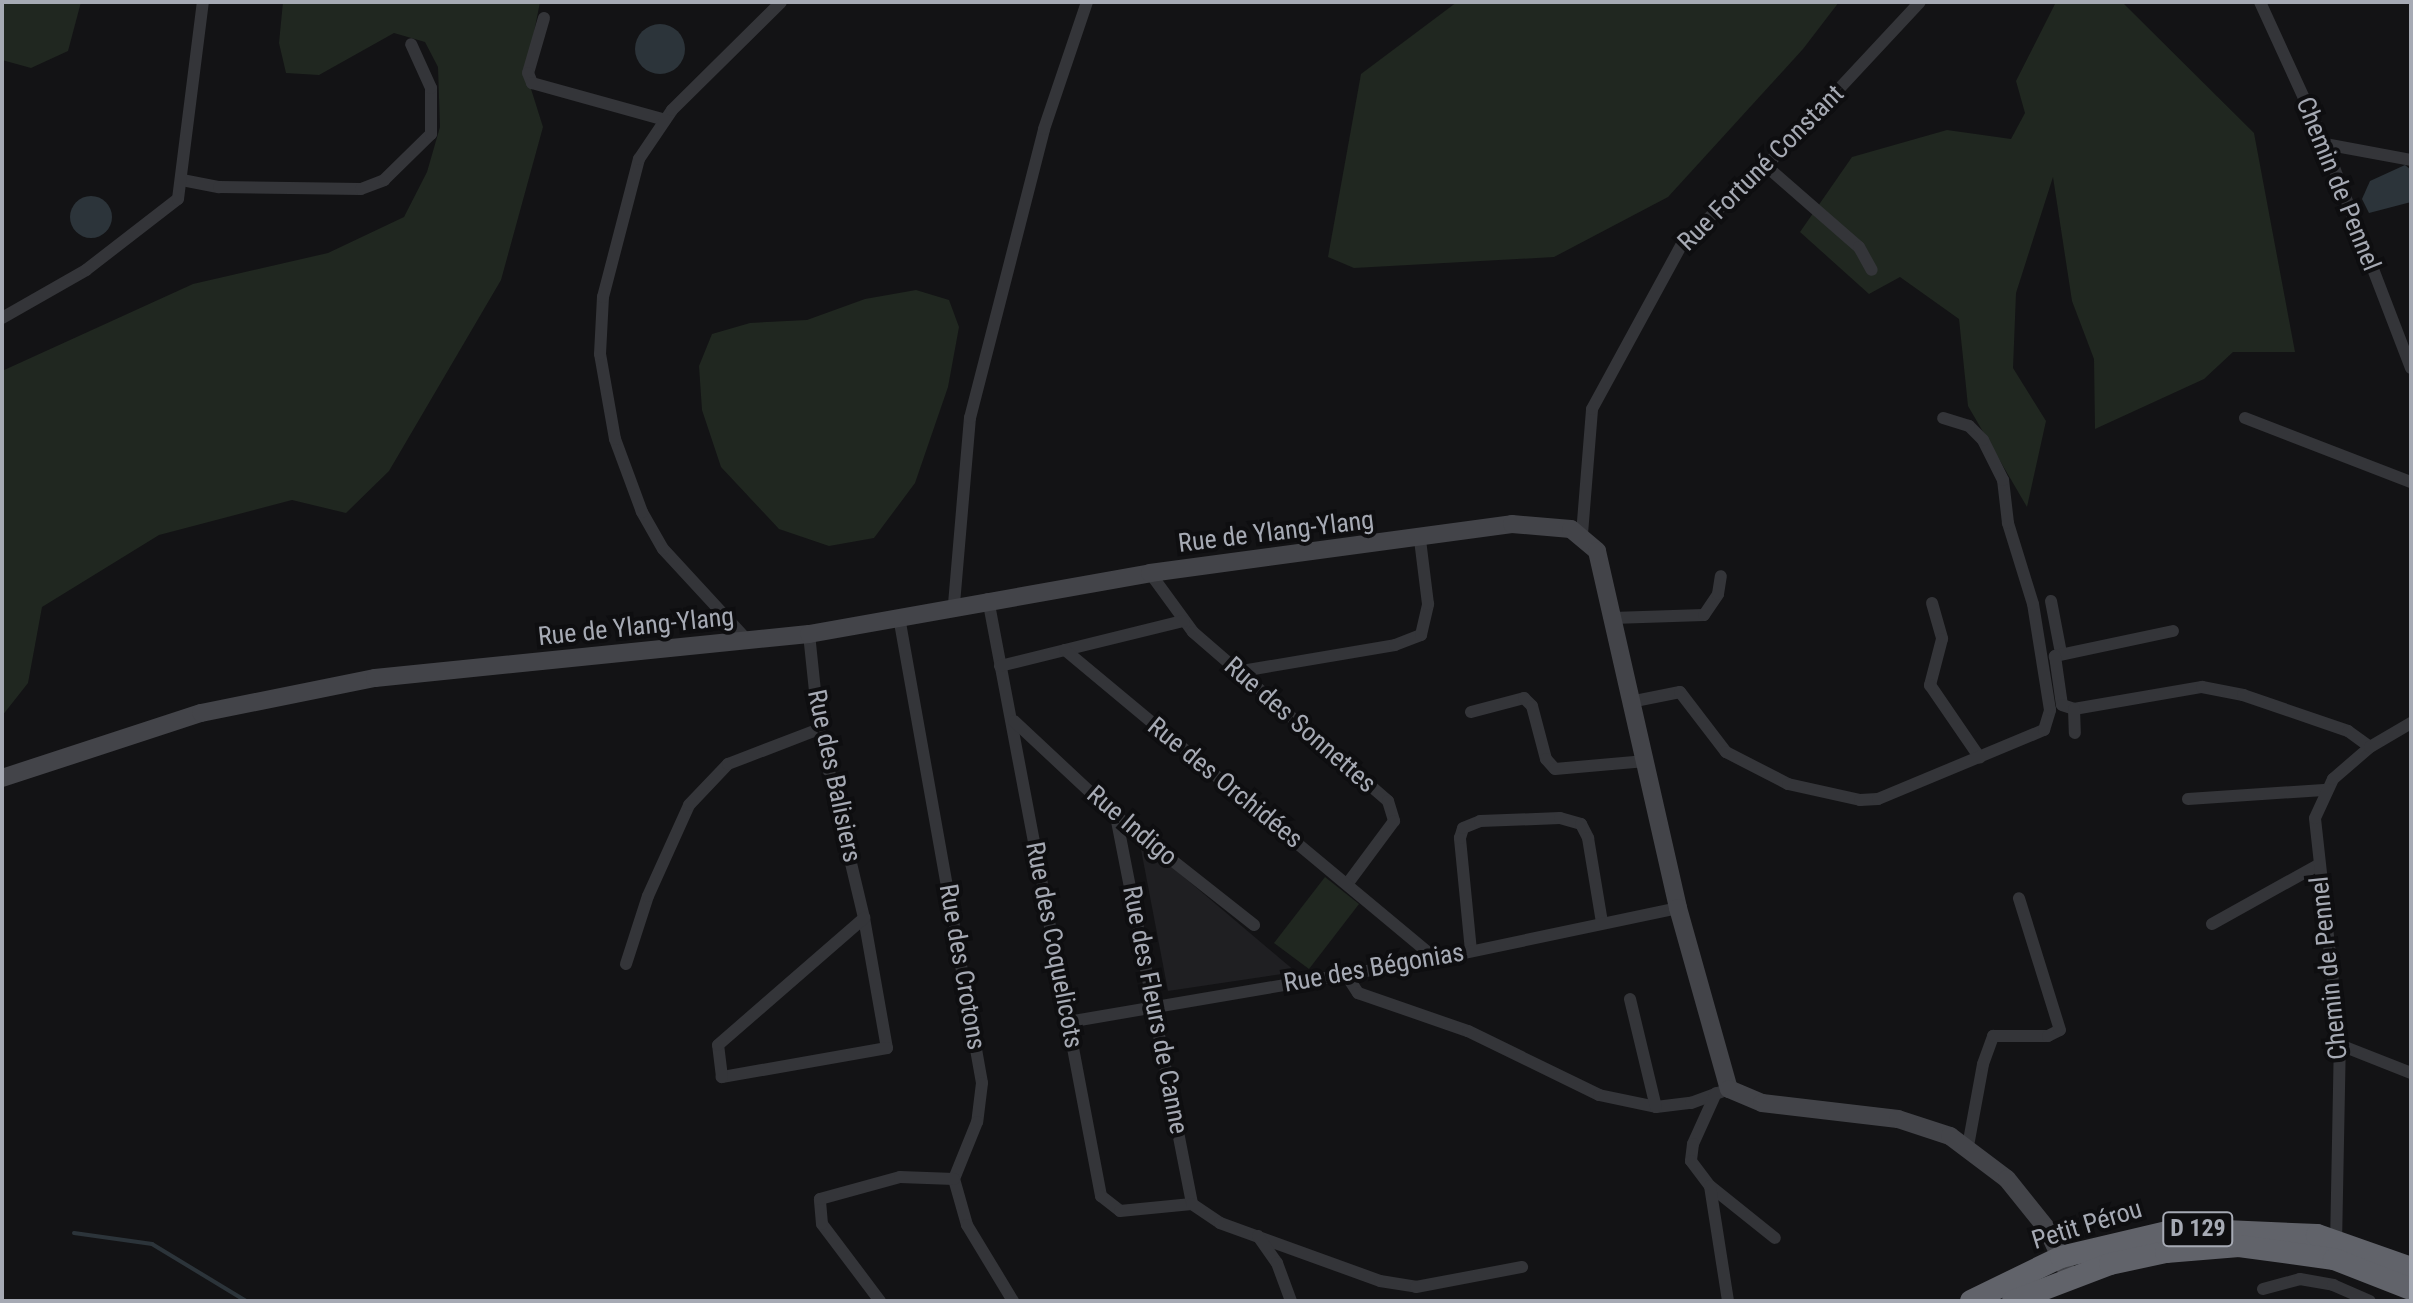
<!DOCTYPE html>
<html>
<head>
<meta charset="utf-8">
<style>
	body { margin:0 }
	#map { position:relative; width:2413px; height:1303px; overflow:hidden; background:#131315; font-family:"Roboto Condensed",sans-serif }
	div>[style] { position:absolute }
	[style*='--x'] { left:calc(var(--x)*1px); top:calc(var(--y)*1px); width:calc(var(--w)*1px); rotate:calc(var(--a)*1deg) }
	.built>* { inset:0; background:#1f1f22 }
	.green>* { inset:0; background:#202720 }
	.water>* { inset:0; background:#2c343a }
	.round { border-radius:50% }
	.stream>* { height:4px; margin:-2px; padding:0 2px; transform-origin:2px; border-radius:2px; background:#2c343a }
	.street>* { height:12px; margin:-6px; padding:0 6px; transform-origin:6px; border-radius:6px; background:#343539 }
	.secondary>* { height:18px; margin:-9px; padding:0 9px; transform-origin:9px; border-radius:9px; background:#434449 }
	.highway>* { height:22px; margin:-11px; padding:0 11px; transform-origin:11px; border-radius:11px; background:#61636a }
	span { translate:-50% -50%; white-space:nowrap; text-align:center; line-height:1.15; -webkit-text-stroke:8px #0e0e10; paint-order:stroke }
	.shield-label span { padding:2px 6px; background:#0e0e10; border:2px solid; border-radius:6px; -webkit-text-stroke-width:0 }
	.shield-label { font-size:24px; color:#a6aab4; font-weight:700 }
	.street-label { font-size:26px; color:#a6aab4 }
	.frame { position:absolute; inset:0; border:4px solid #a6aab4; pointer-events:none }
</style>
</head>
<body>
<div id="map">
	<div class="built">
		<i style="clip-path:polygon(1139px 839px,1296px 972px,1168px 991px)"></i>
	</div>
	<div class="green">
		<i style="clip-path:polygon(2px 2px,81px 2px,68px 51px,31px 68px,2px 60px)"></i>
		<i style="clip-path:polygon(283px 2px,540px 2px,526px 73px,543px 127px,501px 280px,389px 471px,346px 513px,292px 500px,159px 535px,42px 607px,28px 683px,2px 716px,2px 371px,193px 284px,328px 253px,404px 217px,427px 172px,440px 127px,438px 67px,425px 42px,394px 33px,319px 75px,286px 73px,279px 43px)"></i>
		<i style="clip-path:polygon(1457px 2px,1839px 2px,1803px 49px,1668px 197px,1554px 257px,1354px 268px,1328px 257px,1361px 74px)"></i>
		<i style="clip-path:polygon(2056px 2px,2122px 2px,2254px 133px,2295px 352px,2233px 352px,2204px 379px,2095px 429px,2094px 359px,2072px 301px,2053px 177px,2016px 293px,2013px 368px,2046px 421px,2027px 507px,1968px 406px,1959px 319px,1900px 277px,1869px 294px,1800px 232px,1852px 157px,1947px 130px,2011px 139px,2025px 113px,2016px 81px)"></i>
		<i style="clip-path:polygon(916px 290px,949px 300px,959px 327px,948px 387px,915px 483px,874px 538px,829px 546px,779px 529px,721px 467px,702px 410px,699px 366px,712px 334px,750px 323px,807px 320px,865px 299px)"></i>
		<i style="clip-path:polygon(1325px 877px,1359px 904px,1309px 969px,1274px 943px)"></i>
	</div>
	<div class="water">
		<i class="round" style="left:635px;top:24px;width:50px;height:50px"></i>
		<i style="clip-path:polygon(2405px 165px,2411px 170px,2411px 202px,2369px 213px,2362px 199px,2370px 181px)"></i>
		<i class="round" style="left:70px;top:196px;width:42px;height:42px"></i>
	</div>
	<div class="stream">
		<i style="--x:74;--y:1233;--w:79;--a:8"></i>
		<i style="--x:152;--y:1244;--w:110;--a:31.2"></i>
	</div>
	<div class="street">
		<i style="--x:2260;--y:2;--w:156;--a:65.4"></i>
		<i style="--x:2325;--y:144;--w:240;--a:69"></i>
		<i style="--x:544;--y:18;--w:57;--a:106.2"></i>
		<i style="--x:528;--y:73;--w:11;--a:68"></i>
		<i style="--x:532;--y:83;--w:138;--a:15.5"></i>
		<i style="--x:2325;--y:144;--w:87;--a:10.5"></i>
		<i style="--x:1766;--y:166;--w:123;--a:41.1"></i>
		<i style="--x:1859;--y:247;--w:26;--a:61"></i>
		<i style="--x:182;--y:180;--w:38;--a:11"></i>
		<i style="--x:219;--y:187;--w:142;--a:0.8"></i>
		<i style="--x:361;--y:189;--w:25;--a:-21"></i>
		<i style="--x:384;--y:180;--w:66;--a:-44.4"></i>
		<i style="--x:431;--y:134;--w:46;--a:-90"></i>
		<i style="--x:431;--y:88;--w:48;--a:-114.4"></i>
		<i style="--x:2;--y:318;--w:97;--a:-29.7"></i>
		<i style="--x:86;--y:270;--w:116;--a:-37.7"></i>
		<i style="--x:178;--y:199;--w:199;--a:-82.8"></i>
		<i style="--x:2245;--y:418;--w:178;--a:21.1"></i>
		<i style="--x:1582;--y:534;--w:125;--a:-85.4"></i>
		<i style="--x:1592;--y:409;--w:190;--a:-61.4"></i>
		<i style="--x:1683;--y:242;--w:135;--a:-42.9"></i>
		<i style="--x:1782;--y:150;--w:202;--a:-47"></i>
		<i style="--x:1150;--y:573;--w:73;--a:53.9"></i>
		<i style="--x:1193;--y:632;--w:258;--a:40.9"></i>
		<i style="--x:1388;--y:801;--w:21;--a:73"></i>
		<i style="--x:1394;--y:821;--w:77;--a:126.6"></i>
		<i style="--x:988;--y:599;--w:608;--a:79.28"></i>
		<i style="--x:1101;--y:1196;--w:24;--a:38"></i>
		<i style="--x:1120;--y:1211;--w:72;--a:-5.6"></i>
		<i style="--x:2051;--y:601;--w:53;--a:79.1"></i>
		<i style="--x:1932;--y:603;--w:37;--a:74"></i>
		<i style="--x:1942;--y:639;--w:48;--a:104.6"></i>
		<i style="--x:1930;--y:685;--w:88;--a:55.6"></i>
		<i style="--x:954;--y:604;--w:187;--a:-85.1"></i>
		<i style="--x:970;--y:418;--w:298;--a:-75.6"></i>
		<i style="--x:1044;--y:129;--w:134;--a:-71.3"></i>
		<i style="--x:899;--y:617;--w:473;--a:79.9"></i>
		<i style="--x:982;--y:1083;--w:39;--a:97"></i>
		<i style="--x:977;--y:1122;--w:61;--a:112"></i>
		<i style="--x:954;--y:1179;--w:48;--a:74.2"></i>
		<i style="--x:967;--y:1225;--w:89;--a:58.8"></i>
		<i style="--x:1612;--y:618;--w:92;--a:-1.9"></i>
		<i style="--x:1704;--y:615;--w:25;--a:-56"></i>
		<i style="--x:1718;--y:594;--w:18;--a:-81"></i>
		<i style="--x:2173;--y:631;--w:121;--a:168"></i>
		<i style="--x:2055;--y:656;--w:49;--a:81.9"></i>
		<i style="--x:2062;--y:705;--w:13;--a:18"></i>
		<i style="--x:2074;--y:709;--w:130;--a:-9.8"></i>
		<i style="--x:2202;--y:687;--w:42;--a:11"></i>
		<i style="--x:2243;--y:695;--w:111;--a:18.9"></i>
		<i style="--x:2348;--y:731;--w:27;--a:36"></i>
		<i style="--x:809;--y:634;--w:96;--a:84"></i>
		<i style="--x:819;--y:729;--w:194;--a:76.6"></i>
		<i style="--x:864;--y:918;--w:132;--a:80"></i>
		<i style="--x:887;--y:1048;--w:168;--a:170"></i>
		<i style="--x:722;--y:1077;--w:32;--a:-97"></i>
		<i style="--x:718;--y:1045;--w:194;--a:-41"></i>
		<i style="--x:748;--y:641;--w:125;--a:-132.7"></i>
		<i style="--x:663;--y:549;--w:43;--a:-119.6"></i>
		<i style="--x:642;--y:512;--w:78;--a:-110.3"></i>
		<i style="--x:615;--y:439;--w:86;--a:-100"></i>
		<i style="--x:600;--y:354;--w:57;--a:-87"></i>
		<i style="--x:603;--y:297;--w:143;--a:-75.4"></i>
		<i style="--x:639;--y:159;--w:59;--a:-56"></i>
		<i style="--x:672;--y:110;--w:153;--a:-44.7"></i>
		<i style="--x:1065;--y:650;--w:122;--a:-13.8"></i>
		<i style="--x:1000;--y:666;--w:67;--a:-13.8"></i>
		<i style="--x:1065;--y:650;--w:483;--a:39.8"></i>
		<i style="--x:1236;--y:672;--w:161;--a:-9.6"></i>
		<i style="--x:1395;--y:645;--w:28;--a:-21"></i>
		<i style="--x:1421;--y:635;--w:32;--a:-77"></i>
		<i style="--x:1428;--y:604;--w:64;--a:-97.1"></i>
		<i style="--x:1630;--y:702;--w:51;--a:-11.3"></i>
		<i style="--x:1680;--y:692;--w:76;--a:52.5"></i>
		<i style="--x:1726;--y:752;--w:70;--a:27.3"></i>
		<i style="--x:1788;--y:784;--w:74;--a:12.5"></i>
		<i style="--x:1860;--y:800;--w:18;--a:-3"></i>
		<i style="--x:1878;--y:799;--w:180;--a:-22.6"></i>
		<i style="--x:2044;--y:730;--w:21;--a:-73"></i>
		<i style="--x:2050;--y:710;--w:107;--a:-99.1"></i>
		<i style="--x:2033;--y:604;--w:85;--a:-107.2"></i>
		<i style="--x:2008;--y:523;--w:43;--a:-96.6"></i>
		<i style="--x:2003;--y:480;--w:45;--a:-116.6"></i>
		<i style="--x:1983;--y:440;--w:20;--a:-135"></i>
		<i style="--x:1969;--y:426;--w:27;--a:-163"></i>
		<i style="--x:2074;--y:709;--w:24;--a:88"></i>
		<i style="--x:1471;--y:712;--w:55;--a:-14.8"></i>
		<i style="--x:1524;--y:698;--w:11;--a:45"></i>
		<i style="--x:1532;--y:706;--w:55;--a:75.2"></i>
		<i style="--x:1546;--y:759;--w:13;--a:48"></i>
		<i style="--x:1555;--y:769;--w:91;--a:-5"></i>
		<i style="--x:1014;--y:721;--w:139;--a:43"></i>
		<i style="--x:1116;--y:816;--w:176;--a:38.3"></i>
		<i style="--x:2188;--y:799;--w:136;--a:-3.8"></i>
		<i style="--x:1116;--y:816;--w:395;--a:78.9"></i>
		<i style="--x:2212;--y:924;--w:121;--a:-29.1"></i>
		<i style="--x:1471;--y:951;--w:114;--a:-95.6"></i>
		<i style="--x:1460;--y:838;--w:10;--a:-73"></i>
		<i style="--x:1463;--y:828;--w:18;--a:-22"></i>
		<i style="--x:1480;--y:821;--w:80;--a:-2.1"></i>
		<i style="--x:1560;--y:818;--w:22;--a:16"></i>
		<i style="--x:1581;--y:824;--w:16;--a:63"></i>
		<i style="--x:1588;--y:838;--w:86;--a:80.6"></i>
		<i style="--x:626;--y:964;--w:71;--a:-72.1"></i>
		<i style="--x:648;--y:896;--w:100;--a:-65.7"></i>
		<i style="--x:689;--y:805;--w:57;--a:-46.4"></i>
		<i style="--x:728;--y:764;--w:97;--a:-21"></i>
		<i style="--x:1345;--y:973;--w:24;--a:57"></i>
		<i style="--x:1358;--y:993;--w:116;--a:19.1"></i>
		<i style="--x:1468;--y:1031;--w:146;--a:26"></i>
		<i style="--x:1599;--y:1095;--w:58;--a:11.9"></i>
		<i style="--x:1656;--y:1107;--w:35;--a:-7"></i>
		<i style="--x:1691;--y:1103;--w:40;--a:-20.2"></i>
		<i style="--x:1630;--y:999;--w:111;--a:76.5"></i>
		<i style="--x:1068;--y:1022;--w:373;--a:-9.7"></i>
		<i style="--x:1436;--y:959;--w:247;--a:-11.9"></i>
		<i style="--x:2340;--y:1045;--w:76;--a:21.5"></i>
		<i style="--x:1716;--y:1093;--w:56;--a:114.3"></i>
		<i style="--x:1693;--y:1144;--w:17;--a:97"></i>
		<i style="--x:1691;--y:1161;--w:31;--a:53"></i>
		<i style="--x:1710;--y:1186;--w:83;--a:38.7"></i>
		<i style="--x:1968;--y:1146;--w:83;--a:-79.6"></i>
		<i style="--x:1983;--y:1064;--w:30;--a:-70"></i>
		<i style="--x:1993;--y:1036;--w:55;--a:0"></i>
		<i style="--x:2048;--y:1036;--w:13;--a:-27"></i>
		<i style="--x:2060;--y:1030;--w:138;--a:-107.3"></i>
		<i style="--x:1710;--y:1186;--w:116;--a:81.1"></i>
		<i style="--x:1192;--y:1204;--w:34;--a:34"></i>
		<i style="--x:1220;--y:1223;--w:170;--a:19.9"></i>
		<i style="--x:1380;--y:1281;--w:36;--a:9"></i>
		<i style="--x:1416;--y:1287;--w:108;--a:-10.7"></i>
		<i style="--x:1258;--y:1236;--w:33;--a:55"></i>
		<i style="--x:1277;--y:1263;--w:40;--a:69.8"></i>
		<i style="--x:2336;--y:1245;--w:200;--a:-88.9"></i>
		<i style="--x:2340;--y:1045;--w:228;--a:-96.3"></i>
		<i style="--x:2315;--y:818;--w:43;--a:-65.2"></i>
		<i style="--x:2333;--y:779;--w:49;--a:-40.9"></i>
		<i style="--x:2370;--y:747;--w:48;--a:-30.3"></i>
		<i style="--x:2263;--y:1289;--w:38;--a:-15"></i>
		<i style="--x:2300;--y:1279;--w:34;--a:10"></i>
		<i style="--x:2333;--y:1285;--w:40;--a:23.4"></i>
		<i style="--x:880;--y:1301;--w:96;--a:-127"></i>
		<i style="--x:822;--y:1224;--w:25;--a:-95"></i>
		<i style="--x:820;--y:1199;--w:83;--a:-15.4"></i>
		<i style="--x:900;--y:1177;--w:54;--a:2.1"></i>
	</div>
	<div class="secondary">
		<i style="--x:2;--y:778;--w:209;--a:-18.1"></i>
		<i style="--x:201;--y:713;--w:177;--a:-11.4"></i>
		<i style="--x:375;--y:678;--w:436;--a:-5.8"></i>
		<i style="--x:809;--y:634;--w:346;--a:-10.1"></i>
		<i style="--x:1150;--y:573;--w:365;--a:-7.7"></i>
		<i style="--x:1512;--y:524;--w:59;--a:4.8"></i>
		<i style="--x:1571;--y:529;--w:34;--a:40"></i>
		<i style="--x:1597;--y:551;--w:366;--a:77.2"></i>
		<i style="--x:1678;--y:908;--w:188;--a:74.3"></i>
		<i style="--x:1729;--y:1089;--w:36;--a:23"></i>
		<i style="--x:1762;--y:1103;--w:137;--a:6.7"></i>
		<i style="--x:1898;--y:1119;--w:55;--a:18.1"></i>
		<i style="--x:1950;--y:1136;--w:71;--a:37"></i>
		<i style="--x:2007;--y:1179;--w:64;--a:51.3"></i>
		<i style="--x:2047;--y:1229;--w:42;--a:64.7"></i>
	</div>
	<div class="highway">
		<i style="--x:1971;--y:1301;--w:100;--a:-26.1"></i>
		<i style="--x:2061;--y:1257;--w:121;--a:-13.3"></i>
		<i style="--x:2179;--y:1229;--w:138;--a:2.5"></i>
		<i style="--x:2317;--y:1235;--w:100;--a:19.3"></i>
		<i style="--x:2013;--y:1301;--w:104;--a:-20.9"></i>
		<i style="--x:2110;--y:1264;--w:57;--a:-12.1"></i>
		<i style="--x:2166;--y:1252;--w:73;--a:-4.7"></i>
		<i style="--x:2239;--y:1246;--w:96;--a:7.8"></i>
		<i style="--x:2334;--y:1259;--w:83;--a:21.3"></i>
	</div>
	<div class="shield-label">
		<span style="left:2198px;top:1229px">D 129</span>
	</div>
	<div class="street-label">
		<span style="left:1761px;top:168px;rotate:-45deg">Rue Fortuné Constant</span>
		<span style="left:2338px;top:184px;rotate:68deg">Chemin de Pennel</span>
		<span style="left:1276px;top:532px;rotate:-7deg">Rue de Ylang-Ylang</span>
		<span style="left:636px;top:627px;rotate:-6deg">Rue de Ylang-Ylang</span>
		<span style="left:1300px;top:725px;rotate:41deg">Rue des Sonnettes</span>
		<span style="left:834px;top:776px;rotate:78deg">Rue des Balisiers</span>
		<span style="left:1225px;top:783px;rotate:39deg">Rue des Orchidées</span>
		<span style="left:1132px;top:826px;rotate:40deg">Rue Indigo</span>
		<span style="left:1054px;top:945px;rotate:79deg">Rue des Coquelicots</span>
		<span style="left:962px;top:967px;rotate:80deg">Rue des Crotons</span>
		<span style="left:1374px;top:968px;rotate:-10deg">Rue des Bégonias</span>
		<span style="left:2329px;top:968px;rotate:-96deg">Chemin de Pennel</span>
		<span style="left:1155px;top:1010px;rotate:79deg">Rue des Fleurs de Canne</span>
		<span style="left:2087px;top:1225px;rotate:-17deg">Petit Pérou</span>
	</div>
	<div class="frame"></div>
</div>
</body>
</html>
